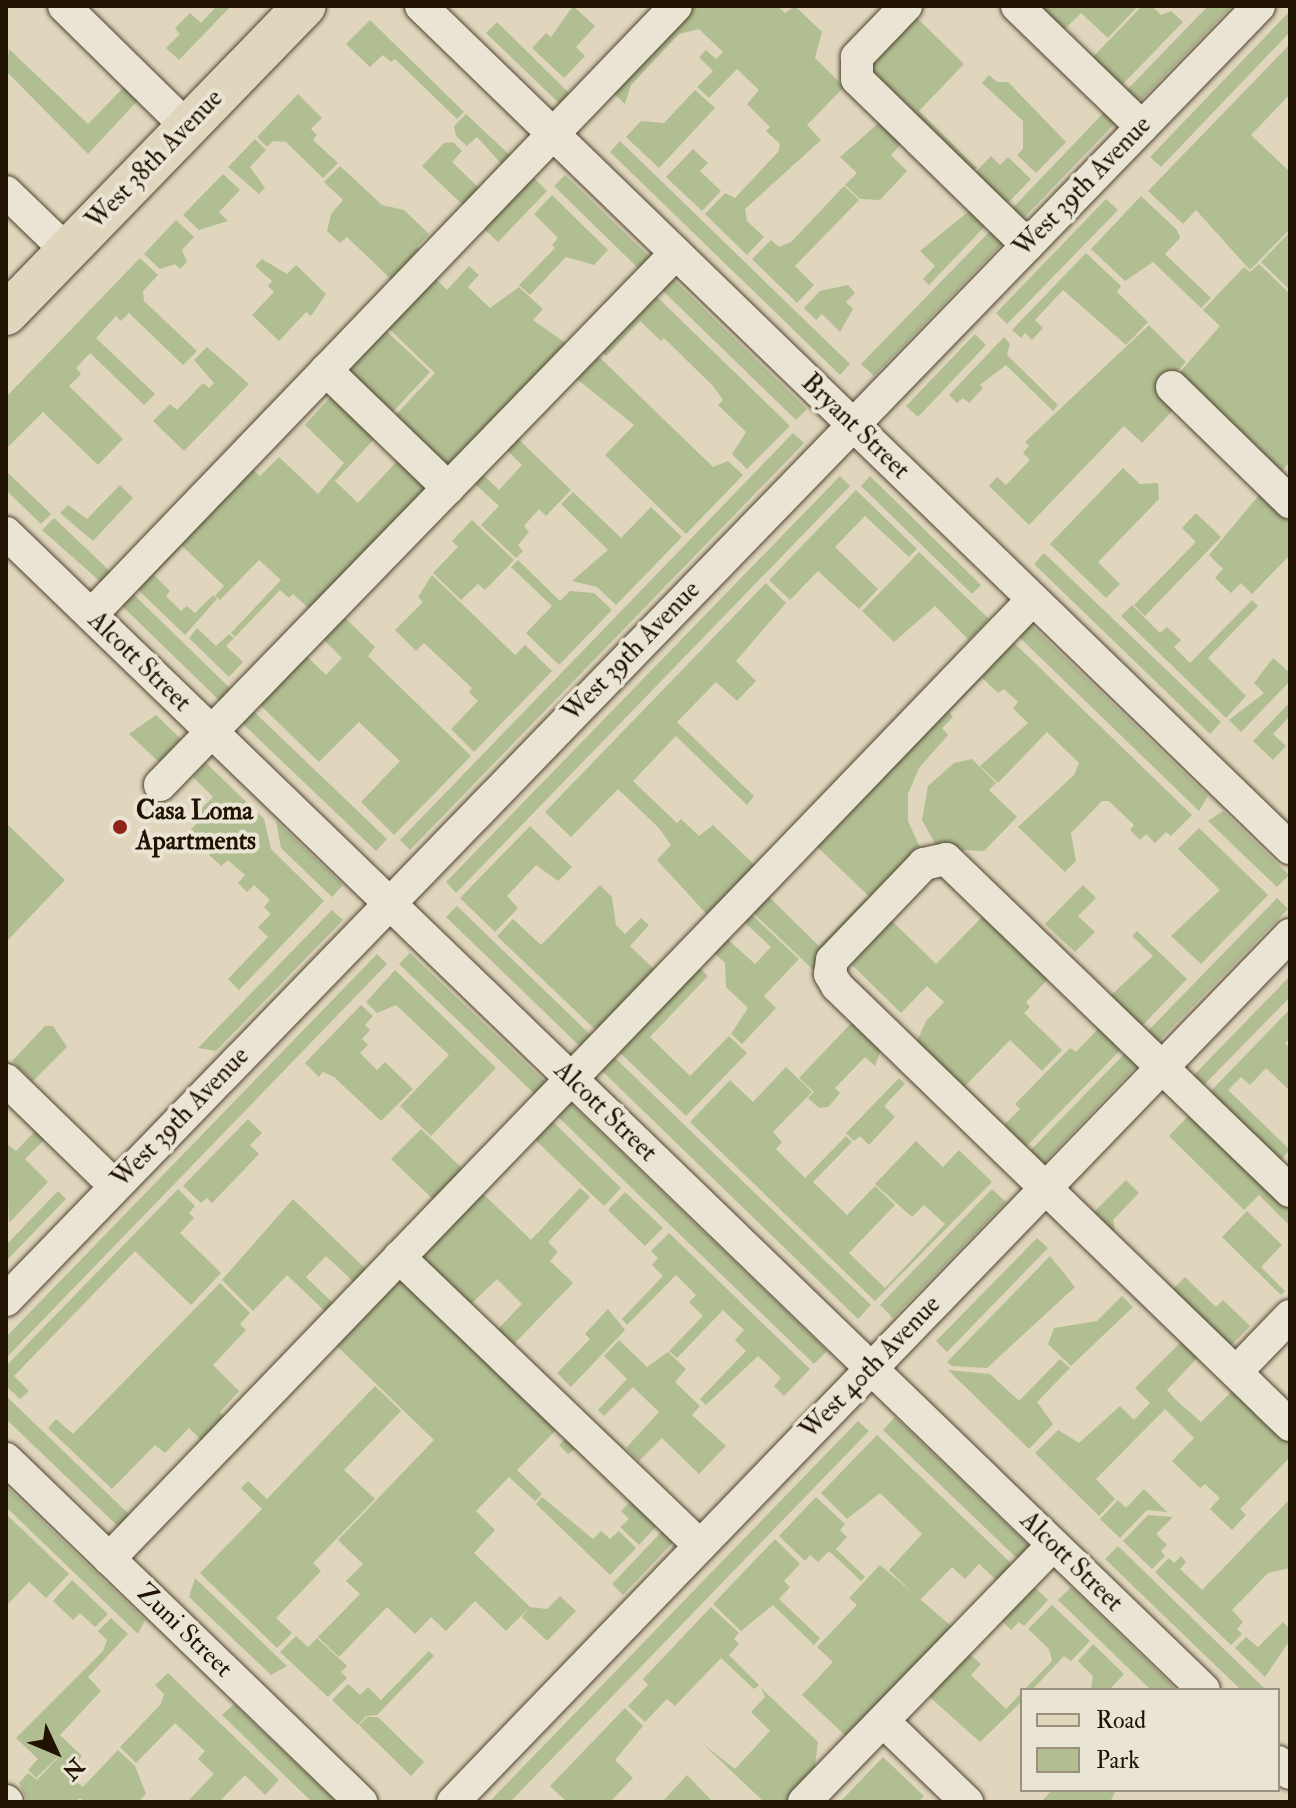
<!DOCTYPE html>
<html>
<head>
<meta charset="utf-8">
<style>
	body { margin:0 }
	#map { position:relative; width:1296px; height:1808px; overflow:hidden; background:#dfd6bd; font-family:"IM FELL Double Pica",serif }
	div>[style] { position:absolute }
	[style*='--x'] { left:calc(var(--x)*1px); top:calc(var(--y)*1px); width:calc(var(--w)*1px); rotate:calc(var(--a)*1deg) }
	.green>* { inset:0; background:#b1be92 }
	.roads { filter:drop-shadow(0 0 2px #504430) drop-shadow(0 0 2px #504430) }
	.minor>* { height:32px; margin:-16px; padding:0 16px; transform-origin:16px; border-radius:16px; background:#eae4d4 }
	.major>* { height:42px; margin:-21px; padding:0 21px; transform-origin:21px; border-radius:21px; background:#dfd6bd }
	.dots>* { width:22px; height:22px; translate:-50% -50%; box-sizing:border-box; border:4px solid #eae4d4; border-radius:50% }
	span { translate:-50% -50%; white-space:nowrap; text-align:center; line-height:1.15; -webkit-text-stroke:8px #eae4d4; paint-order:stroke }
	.street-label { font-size:26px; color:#211301 }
	.poi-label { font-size:26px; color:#211301; font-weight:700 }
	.left { translate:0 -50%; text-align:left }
	.frame { position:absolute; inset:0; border:8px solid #211301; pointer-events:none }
	.legend { position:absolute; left:1020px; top:1688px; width:260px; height:104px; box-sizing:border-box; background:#eae4d4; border:2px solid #9a9080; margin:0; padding:10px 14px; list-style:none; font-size:24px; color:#211301 }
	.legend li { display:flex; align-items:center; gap:16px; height:40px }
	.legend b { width:40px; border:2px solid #9a9080 }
	.north { position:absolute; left:16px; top:1712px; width:80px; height:80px; -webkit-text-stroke:6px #eae4d4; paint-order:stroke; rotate:134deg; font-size:22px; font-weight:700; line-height:32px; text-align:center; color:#211301 }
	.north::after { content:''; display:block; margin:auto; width:28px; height:36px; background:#211301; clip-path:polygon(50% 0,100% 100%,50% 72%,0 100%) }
</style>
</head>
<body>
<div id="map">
	<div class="green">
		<i style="clip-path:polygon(217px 6px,231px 6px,179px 60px,166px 48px,180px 34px,175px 28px,190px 13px,201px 23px)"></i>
		<i style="clip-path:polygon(573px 6px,595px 26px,576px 47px,585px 56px,564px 78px,532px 48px,546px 33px,551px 37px)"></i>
		<i style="clip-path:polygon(689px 6px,777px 6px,785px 13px,795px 6px,822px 32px,815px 58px,844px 87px,807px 125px,821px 140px,745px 209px,747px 221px,764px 237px,747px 255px,705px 214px,725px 193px,735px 198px,778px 152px,780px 144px,766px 131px,770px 127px,747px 104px,759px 90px,737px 69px,709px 98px,697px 87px,713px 71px,699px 57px,706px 50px,716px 59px,723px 52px,699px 29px,679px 34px,631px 85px,625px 104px,609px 89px)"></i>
		<i style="clip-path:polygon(1039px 6px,1138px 6px,1108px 38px,1081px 13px,1064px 30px)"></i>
		<i style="clip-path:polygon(1142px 6px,1152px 6px,1161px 15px,1171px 11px,1183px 22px,1120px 87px,1091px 59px)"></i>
		<i style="clip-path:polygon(1208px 6px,1232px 6px,1142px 99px,1133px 100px,1125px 92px)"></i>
		<i style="clip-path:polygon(1290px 11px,1290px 32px,1161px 167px,1150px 157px)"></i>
		<i style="clip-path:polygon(917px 18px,964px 64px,919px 111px,977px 168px,972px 173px,866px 72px,906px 20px)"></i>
		<i style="clip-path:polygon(370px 20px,464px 112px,457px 119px,395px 59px,391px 62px,383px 55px,370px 67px,346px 44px)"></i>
		<i style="clip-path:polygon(497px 22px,573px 97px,563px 107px,486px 33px)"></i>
		<i style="clip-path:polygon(1290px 44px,1290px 94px,1251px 135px,1290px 172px,1290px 229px,1250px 270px,1196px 210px,1183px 224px,1148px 191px)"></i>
		<i style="clip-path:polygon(9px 49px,88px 124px,128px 83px,142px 96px,88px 154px,6px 71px)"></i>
		<i style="clip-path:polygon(989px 75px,997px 82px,1008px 82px,1066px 142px,1036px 173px,1017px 155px,1023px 149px,1023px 121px,982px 83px)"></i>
		<i style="clip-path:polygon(695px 90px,715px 108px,659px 168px,626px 137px,641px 121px,664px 123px)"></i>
		<i style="clip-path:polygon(298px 94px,322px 118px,311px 129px,317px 135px,313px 140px,338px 163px,323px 178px,286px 142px,273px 141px,267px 147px,257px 137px)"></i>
		<i style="clip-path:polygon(1112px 104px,1120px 118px,1018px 224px,1007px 214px)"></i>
		<i style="clip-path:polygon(466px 114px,514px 159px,505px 168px,477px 137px,467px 146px,456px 136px,454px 126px)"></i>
		<i style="clip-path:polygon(882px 120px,904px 141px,891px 155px,907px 171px,880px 200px,860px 199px,845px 185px,857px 173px,840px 157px)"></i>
		<i style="clip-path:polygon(255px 139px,266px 150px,250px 167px,265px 188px,259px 194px,228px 167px)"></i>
		<i style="clip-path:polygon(620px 141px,850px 364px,840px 375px,610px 152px)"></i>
		<i style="clip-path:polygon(453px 142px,462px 151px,452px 162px,483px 192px,467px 209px,422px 166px,444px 143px)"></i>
		<i style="clip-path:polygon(693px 149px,708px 163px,700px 171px,721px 191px,702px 211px,666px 177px)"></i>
		<i style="clip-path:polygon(991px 156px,1000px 165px,1008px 157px,1031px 179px,1005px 206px,973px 175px)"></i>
		<i style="clip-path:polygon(340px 166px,382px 205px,404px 210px,429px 234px,417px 247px,423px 252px,395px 283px,347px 237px,340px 243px,327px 231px,331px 214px,343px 200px,324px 182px)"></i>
		<i style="clip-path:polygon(526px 170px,547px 191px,498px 242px,482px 227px)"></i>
		<i style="clip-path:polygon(223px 174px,240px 190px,219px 212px,228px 221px,199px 230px,183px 215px)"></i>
		<i style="clip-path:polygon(565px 175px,653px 260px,642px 272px,554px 186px)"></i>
		<i style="clip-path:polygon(844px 186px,859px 200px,795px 266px,814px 285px,797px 303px,752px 259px,771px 240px,779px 247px,791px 242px)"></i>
		<i style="clip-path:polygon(552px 195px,608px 250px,594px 265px,566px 257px,530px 295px,519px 285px,555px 248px,552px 245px,558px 238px,534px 214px)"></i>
		<i style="clip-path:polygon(1141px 196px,1177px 230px,1180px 238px,1165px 254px,1211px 298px,1201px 308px,1153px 262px,1125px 281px,1091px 249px)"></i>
		<i style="clip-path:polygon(1106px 199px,1118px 210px,1007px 324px,996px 313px)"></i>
		<i style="clip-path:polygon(975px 206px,990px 221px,929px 285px,923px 279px,935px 266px,920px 251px)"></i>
		<i style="clip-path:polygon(176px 220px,194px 237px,182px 250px,187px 262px,180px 269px,175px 264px,160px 269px,144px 254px)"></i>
		<i style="clip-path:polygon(996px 225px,1003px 233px,1002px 244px,874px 376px,861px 364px)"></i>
		<i style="clip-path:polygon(1290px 232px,1290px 290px,1261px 262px)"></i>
		<i style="clip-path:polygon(1086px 253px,1121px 286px,1117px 292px,1148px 322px,1126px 345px,1063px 290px,1035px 320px,1043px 328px,1032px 340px,1025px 333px,1021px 338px,1012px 330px)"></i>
		<i style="clip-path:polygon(140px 258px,158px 275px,143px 291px,144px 301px,197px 351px,183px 365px,129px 313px,121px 321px,116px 316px,96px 338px,155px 394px,144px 405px,90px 353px,76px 368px,81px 374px,69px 386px,123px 439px,98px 465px,43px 412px,6px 449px,6px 397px)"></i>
		<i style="clip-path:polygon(262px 259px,287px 274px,296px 265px,326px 294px,311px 316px,306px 312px,279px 341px,252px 315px,274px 292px,268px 286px,272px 281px,255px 266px)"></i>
		<i style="clip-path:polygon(1259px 264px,1290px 294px,1290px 462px,1267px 486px,1166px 388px,1220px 326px,1203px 310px,1244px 267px,1250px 272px)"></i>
		<i style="clip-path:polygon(469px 266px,479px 275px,468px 287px,490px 308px,519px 287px,543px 309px,533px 320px,571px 347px,448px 476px,390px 421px,435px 373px,382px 322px,429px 272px,447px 290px)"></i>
		<i style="clip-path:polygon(670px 276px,807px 409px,796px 420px,659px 287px)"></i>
		<i style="clip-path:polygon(848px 285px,855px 293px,846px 302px,853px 309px,840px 332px,822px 314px,816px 320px,804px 308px,820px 291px)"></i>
		<i style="clip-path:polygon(652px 292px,790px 426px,747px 469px,732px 454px,746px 432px,718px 405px,723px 400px,713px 386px,664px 338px,661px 341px,640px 321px,606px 356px,598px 348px)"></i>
		<i style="clip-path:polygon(1149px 325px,1186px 362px,1161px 388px,1178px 405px,1142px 443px,1124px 426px,1029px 525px,989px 486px,997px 477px,1006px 485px,1030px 460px,1023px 453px,1029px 446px,1025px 442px)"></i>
		<i style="clip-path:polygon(381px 326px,430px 372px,387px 418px,343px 365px)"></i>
		<i style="clip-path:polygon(975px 334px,986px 345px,918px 417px,906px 406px)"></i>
		<i style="clip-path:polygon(1004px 337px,1010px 344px,1007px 355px,1058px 405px,1053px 411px,1006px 365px,980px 385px,983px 388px,969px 403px,963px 398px,957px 403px,949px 395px)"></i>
		<i style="clip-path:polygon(207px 347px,249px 384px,184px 451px,153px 421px,170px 404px,177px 410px,203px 383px,209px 388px,214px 383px,194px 360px)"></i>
		<i style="clip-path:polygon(594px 352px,713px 467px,728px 461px,743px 475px,686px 534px,605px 455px,634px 425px,572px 375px)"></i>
		<i style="clip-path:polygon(333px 394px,377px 436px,335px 481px,358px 503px,399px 459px,433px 491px,315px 614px,293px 594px,289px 598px,280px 590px,235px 637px,231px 633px,281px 580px,259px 560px,220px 600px,215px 596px,224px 586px,175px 539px,247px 464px,260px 476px,279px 457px,318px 494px,344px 463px,305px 425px)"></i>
		<i style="clip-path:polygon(793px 433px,804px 443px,410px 850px,400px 840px)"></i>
		<i style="clip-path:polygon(513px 434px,571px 490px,546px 516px,539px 509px,524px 526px,529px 532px,518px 545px,523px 551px,516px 558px,481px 525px,499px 506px,475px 484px,479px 471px,499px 490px,522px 465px,502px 445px)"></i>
		<i style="clip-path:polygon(1123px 468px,1140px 484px,1158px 483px,1159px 499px,1098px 562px,1120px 584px,1106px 598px,1050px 544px)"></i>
		<i style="clip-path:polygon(6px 471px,51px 514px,41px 524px,6px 490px)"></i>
		<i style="clip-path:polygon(840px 476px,850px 486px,456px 893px,446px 882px)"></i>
		<i style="clip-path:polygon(870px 476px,981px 585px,972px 594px,861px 486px)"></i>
		<i style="clip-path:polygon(120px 485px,133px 498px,93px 541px,60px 513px,68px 505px,87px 519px)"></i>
		<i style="clip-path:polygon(856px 490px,917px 549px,909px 557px,865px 516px,835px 547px,878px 589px,859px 609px,818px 571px,790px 600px,769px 580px)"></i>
		<i style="clip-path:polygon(573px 492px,621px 538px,651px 507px,682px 537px,616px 605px,597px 587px,572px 581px,608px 550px,561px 504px)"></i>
		<i style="clip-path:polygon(1260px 494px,1290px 523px,1290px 555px,1252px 594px,1241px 583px,1231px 593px,1215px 578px,1223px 569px,1209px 555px)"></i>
		<i style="clip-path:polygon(1196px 513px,1221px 537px,1145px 616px,1134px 605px,1196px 542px,1182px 528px)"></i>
		<i style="clip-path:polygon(54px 518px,113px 574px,103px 584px,42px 530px)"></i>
		<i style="clip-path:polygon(472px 520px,514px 560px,485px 590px,478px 584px,461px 600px,433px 573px,458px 547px,452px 541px)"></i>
		<i style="clip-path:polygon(171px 539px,180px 548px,154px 575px,170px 591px,166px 596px,181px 611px,187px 606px,195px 613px,213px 595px,217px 599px,185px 635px,130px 582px)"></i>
		<i style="clip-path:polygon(919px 552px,989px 619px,969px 640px,935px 606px,894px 642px,862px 611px)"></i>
		<i style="clip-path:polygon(1044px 553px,1221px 722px,1210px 734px,1034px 564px)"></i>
		<i style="clip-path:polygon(518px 560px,560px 601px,570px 591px,594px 593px,612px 610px,559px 665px,526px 633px,552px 606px,511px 567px)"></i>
		<i style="clip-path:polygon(432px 575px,515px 655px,525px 645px,552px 671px,474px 752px,451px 729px,478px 701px,469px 692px,472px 688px,424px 643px,416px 651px,395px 630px,423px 602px,418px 597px)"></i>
		<i style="clip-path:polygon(766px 583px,786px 603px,736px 661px,756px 681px,737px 701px,716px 682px,677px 722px,754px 796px,747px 805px,676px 736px,633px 781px,677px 823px,681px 819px,699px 836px,713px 825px,759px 869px,711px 919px,657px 860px,671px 845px,659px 828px,618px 789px,571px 837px,545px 812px)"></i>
		<i style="clip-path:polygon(127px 588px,236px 694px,220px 701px,119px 603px)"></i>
		<i style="clip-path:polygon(1252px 600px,1258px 606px,1208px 658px,1246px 696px,1226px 718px,1121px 616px,1132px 605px,1160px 633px,1167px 627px,1181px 640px,1174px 647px,1190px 663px)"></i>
		<i style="clip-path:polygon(341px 614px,375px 647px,368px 656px,471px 756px,394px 835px,361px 802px,400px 761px,359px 722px,319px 762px,256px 701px,303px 653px,326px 675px,342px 658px,320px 636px)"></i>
		<i style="clip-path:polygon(1026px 620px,1208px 796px,1199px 811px,1014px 632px)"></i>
		<i style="clip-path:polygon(197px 628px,216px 646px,229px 634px,234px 638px,226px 646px,243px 662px,229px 677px,189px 638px)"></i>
		<i style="clip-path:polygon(1007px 636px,1192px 815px,1171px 836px,1166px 832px,1155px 843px,1146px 834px,1140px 840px,1130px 830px,1134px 825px,1109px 801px,1102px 801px,1071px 833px,1076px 861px,1065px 872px,1018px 827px,1074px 775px,1079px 763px,1047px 732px,998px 783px,980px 766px,1028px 723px,1013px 708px,1018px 702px,1004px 689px,998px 693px,974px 670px)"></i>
		<i style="clip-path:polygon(1273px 658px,1290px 673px,1290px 681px,1241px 732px,1229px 720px,1264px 693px,1254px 683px)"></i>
		<i style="clip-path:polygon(973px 671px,981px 679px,949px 712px,953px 717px,942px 728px,948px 735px,919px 768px,908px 794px,908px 821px,923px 854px,876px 903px,810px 840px)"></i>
		<i style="clip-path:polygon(1290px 702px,1290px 716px,1273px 734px,1286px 746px,1273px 760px,1253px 741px)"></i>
		<i style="clip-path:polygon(249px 707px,387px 839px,376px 851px,241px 722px)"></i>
		<i style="clip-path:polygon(156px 715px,181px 739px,159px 762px,129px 734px)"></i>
		<i style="clip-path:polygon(972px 759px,996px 783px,989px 790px,1017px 817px,984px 851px,938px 849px,922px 820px,928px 786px,954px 763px)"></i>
		<i style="clip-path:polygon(206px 763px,264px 819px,271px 849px,324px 901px,239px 990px,228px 979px,268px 937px,258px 927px,271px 914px,264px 907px,270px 900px,254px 885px,247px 892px,238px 883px,245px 875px,228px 860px,221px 866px,209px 855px,216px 848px,200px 833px,194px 839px,187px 833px,197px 823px,192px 818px,213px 797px,193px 777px)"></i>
		<i style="clip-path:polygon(1223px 811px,1289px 875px,1277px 887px,1208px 821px)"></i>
		<i style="clip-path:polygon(276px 821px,343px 885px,332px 897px,281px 848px)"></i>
		<i style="clip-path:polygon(6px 823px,65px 880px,6px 942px)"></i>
		<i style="clip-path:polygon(530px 826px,572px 867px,558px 881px,536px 865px,507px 896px,518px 908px,495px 932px,460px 898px)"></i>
		<i style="clip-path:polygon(1199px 828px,1268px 895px,1201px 964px,1171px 936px,1220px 890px,1178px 849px)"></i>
		<i style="clip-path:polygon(600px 885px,612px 897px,616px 925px,625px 934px,641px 918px,649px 925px,630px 946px,655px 970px,602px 1036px,497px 936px,513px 919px,541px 945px)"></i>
		<i style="clip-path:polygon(1083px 885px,1096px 898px,1078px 916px,1095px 932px,1075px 952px,1045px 924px)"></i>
		<i style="clip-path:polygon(765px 893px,819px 946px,866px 898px,876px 907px,825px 981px,749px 909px)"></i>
		<i style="clip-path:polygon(1277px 898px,1288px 909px,1158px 1042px,1144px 1035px)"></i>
		<i style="clip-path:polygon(457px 906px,599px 1043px,588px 1054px,446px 917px)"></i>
		<i style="clip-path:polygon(332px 910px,343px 920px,216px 1051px,198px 1048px)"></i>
		<i style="clip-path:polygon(748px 911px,799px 959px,764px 996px,776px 1008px,742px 1044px,731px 1034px,748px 1008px,726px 987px,725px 963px,711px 950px,724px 936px,755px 964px,771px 947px,741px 919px)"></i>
		<i style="clip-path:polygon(985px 914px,1050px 977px,1026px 1002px,1030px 1007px,1024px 1013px,1062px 1050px,1042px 1071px,1010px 1040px,965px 1086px,1003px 1123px,996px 1130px,913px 1050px,926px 1021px,944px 1002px,927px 986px,901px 1013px,851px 964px,892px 921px,936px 964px)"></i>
		<i style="clip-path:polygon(1137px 931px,1187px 979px,1140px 1028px,1108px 998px,1153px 956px,1132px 936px)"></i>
		<i style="clip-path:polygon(410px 953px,553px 1089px,542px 1101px,399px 964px)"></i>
		<i style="clip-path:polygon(377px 954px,387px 964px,6px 1358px,6px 1337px)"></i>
		<i style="clip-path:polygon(695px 964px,708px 976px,650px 1037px,690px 1076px,729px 1036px,747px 1053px,686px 1116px,614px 1047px)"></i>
		<i style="clip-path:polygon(395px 970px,496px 1068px,431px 1136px,400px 1106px,449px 1055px,396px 1005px,377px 1013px,366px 1002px)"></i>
		<i style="clip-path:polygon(1290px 976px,1290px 997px,1201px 1088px,1194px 1075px)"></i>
		<i style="clip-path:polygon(361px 1005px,373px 1016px,365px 1025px,370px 1030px,362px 1039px,368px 1045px,360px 1053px,377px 1070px,385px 1062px,413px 1089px,381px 1121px,334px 1077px,323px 1072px,319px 1077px,305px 1063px)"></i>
		<i style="clip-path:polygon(1290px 1009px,1290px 1038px,1285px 1043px,1290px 1049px,1290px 1091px,1266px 1068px,1250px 1085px,1241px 1077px,1228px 1090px,1290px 1150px,1278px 1162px,1208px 1094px)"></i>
		<i style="clip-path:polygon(1100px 1015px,1128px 1042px,1020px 1153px,998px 1131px,1020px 1109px,1015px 1104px,1070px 1048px,1076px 1052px,1098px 1029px,1092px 1023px)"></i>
		<i style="clip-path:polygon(858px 1016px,884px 1041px,875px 1066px,865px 1057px,835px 1088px,840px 1093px,828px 1107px,819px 1108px,808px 1098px,814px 1092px,799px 1078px)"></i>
		<i style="clip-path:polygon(45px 1026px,53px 1026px,67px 1047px,33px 1081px,12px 1061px)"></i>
		<i style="clip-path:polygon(1131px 1047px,1143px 1059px,1042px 1165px,1025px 1156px)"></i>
		<i style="clip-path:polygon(610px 1053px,871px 1305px,858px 1319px,597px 1066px)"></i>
		<i style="clip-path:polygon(786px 1067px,812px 1092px,773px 1132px,782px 1142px,776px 1149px,805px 1178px,846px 1136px,852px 1142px,813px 1182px,847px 1215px,875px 1186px,895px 1205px,849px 1253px,885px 1288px,945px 1224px,924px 1205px,912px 1217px,875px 1184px,916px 1141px,943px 1167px,959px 1150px,992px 1182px,875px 1301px,690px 1122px,730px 1080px,753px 1102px)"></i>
		<i style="clip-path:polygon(899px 1078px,905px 1084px,884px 1106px,895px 1117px,869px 1145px,860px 1136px,854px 1141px,846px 1133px)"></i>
		<i style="clip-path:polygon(565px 1098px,827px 1351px,814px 1364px,552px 1111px)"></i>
		<i style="clip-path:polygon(1194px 1110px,1290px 1203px,1290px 1226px,1259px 1195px,1244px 1210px,1169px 1136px)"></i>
		<i style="clip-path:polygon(548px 1117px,621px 1188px,604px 1206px,530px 1135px)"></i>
		<i style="clip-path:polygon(248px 1119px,262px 1133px,250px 1145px,259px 1154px,212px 1203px,207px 1198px,201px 1203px,183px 1186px)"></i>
		<i style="clip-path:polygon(37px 1129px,46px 1138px,25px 1159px,48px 1182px,9px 1223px,6px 1143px,16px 1151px)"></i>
		<i style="clip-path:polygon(421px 1129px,465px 1171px,436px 1202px,391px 1159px)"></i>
		<i style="clip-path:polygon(1126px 1180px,1139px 1193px,1113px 1220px,1115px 1234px,1089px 1217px)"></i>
		<i style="clip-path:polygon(580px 1188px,590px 1197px,548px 1242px,558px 1252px,550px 1261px,573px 1283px,513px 1345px,497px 1330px,522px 1304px,497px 1279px,471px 1304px,417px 1253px,478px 1189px,531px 1240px)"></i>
		<i style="clip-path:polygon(178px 1189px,195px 1206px,189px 1213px,194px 1218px,180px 1233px,221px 1273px,191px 1305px,135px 1251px,14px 1376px,29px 1391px,20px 1399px,6px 1386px,6px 1366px)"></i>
		<i style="clip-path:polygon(992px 1189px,1006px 1202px,893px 1318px,880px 1305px)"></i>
		<i style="clip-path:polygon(58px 1191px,66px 1199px,6px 1261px,6px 1245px)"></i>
		<i style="clip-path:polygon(625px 1192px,663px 1228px,645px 1246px,608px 1210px)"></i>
		<i style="clip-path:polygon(293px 1199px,371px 1274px,359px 1287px,326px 1256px,306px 1277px,336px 1306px,328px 1314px,287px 1275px,253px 1311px,222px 1280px)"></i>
		<i style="clip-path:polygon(1247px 1211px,1282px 1245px,1261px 1267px,1285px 1291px,1281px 1295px,1222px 1237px)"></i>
		<i style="clip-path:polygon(669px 1233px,810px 1369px,784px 1396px,774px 1386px,781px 1378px,758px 1356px,706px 1405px,700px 1399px,746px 1351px,735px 1340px,744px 1330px,723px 1310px,677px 1358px,669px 1351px,703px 1316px,689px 1302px,696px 1295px,676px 1275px,627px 1325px,622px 1319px,663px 1276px,652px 1265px,658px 1258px,651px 1251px)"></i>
		<i style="clip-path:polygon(1037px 1238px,1048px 1248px,947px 1352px,936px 1341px)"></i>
		<i style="clip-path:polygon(1050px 1256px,1075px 1287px,987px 1368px,952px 1366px,947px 1362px)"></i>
		<i style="clip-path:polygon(403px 1277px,559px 1427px,517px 1470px,542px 1494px,535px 1501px,509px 1477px,476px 1511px,495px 1530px,474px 1553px,530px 1607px,547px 1609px,560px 1596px,576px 1611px,547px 1641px,522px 1617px,529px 1608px,506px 1631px,475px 1601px,446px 1631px,431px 1617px,415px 1634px,387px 1607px,339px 1657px,318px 1637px,360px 1594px,346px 1581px,363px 1564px,338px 1540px,434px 1440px,337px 1346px)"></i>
		<i style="clip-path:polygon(1185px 1277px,1216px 1307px,1223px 1300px,1250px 1326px,1227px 1350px,1169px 1293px)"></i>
		<i style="clip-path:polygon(220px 1283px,250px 1313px,240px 1324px,246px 1330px,213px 1365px,239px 1391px,220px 1412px,232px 1424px,208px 1447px,189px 1428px,165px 1453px,155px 1445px,112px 1489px,48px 1428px,56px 1419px,73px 1434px)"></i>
		<i style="clip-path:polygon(1122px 1296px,1133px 1307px,1071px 1366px,1048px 1344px,1054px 1328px,1097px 1321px)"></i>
		<i style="clip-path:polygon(608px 1309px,625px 1330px,571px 1387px,557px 1373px,590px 1339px,585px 1334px)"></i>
		<i style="clip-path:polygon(1184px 1339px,1200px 1355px,1167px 1390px,1175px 1399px,1201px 1422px,1237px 1386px,1290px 1437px,1290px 1457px,1240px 1509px,1246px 1515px,1232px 1530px,1210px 1509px,1220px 1498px,1205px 1484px,1200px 1488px,1172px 1461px,1194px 1438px,1165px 1409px,1096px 1479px,1115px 1499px,1099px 1516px,1035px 1453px,1058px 1430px,1079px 1443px,1120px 1406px,1134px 1420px,1150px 1403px,1135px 1388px)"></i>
		<i style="clip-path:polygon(619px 1340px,647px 1367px,668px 1352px,686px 1369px,675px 1382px,700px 1406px,692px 1415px,726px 1446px,699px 1474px,662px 1438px,639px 1461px,626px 1448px,659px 1412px,633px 1387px,604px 1416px,598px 1410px,627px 1379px,604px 1356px)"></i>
		<i style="clip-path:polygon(1060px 1359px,1070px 1368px,1037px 1402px,1053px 1424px,1029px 1449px,948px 1370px,990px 1374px,1019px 1401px)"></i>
		<i style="clip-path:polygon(375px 1386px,401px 1411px,344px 1470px,375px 1499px,313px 1563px,321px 1571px,276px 1618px,292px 1633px,277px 1648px,200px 1573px,262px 1509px,241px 1488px,248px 1481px,267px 1499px)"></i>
		<i style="clip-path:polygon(6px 1396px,134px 1519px,123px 1531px,6px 1419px)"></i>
		<i style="clip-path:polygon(895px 1417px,1034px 1551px,1022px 1563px,883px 1430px)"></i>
		<i style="clip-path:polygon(858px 1421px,869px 1431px,510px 1802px,489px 1802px)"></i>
		<i style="clip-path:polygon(571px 1433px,662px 1520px,639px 1545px,620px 1527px,629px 1519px,621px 1511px,631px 1501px,575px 1449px,568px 1454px,559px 1445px)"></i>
		<i style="clip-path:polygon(877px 1435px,1016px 1568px,1001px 1584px,979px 1564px,965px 1579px,952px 1567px,920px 1600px,889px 1570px,922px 1534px,880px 1493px,847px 1519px,821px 1493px)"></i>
		<i style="clip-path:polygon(6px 1486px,145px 1620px,138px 1634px,6px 1507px)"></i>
		<i style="clip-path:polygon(1144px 1489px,1167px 1512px,1147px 1510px,1120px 1538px,1100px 1519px,1118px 1500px,1126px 1508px)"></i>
		<i style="clip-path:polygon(542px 1497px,593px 1539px,601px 1531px,610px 1539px,619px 1531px,636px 1548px,610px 1575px,536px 1504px)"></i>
		<i style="clip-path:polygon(816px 1497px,845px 1524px,840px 1530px,847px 1537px,836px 1549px,865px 1577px,861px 1581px,829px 1551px,818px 1562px,810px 1555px,805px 1561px,779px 1536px)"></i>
		<i style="clip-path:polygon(1290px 1499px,1290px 1568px,1268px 1573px,1232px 1610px,1243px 1622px,1237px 1629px,1242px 1634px,1231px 1645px,1155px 1572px,1169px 1558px,1174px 1563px,1181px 1556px,1186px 1562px,1180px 1569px,1202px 1590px)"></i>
		<i style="clip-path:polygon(6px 1514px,69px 1574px,46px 1598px,29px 1582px,6px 1606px)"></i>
		<i style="clip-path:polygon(1148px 1515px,1173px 1517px,1156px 1534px,1167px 1545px,1161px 1551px,1165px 1556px,1152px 1569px,1123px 1541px)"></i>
		<i style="clip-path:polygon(668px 1525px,679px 1536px,623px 1595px,612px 1584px)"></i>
		<i style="clip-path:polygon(775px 1539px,800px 1564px,784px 1581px,790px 1587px,779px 1599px,820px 1638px,814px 1645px,773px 1605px,741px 1631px,713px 1604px)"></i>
		<i style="clip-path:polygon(1118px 1546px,1266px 1690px,1241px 1690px,1105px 1559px)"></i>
		<i style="clip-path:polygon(880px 1565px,957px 1631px,849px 1739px,802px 1695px,833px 1662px,817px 1647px,857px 1605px,849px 1598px)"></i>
		<i style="clip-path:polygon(195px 1578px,287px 1666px,271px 1675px,189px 1597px)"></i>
		<i style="clip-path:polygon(72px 1580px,108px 1614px,95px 1627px,80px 1613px,73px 1620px,53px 1601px)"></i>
		<i style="clip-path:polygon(1028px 1581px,1048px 1600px,1024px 1626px,1019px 1622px,1011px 1630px,996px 1615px)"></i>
		<i style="clip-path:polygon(1071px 1587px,1177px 1690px,1151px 1690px,1058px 1600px)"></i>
		<i style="clip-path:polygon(1052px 1605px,1090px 1641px,1071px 1661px,1064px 1656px,1032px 1690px,1024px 1690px,1052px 1661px,1049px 1649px,1028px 1629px)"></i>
		<i style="clip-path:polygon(711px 1607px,739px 1633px,734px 1639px,739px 1644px,729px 1655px,759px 1685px,754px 1689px,721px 1658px,675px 1706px,667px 1699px,645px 1722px,628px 1706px,648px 1685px,643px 1679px)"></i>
		<i style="clip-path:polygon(111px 1618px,128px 1634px,88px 1677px,101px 1691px,60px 1735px,82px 1756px,65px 1774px,83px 1787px,118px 1750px,135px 1766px,146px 1794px,138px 1802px,85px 1802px,80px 1798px,75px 1802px,28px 1802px,19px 1783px,28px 1773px,37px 1780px,65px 1750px,36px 1778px,28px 1770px,38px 1759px,16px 1738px,103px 1651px,107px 1640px,98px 1631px)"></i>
		<i style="clip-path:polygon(1283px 1622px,1290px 1629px,1290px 1640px,1265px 1677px,1235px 1648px,1246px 1637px,1258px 1647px)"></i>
		<i style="clip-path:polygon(296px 1636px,308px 1647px,317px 1638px,347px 1666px,341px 1672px,347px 1678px,328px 1697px,280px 1652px)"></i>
		<i style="clip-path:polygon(1093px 1644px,1124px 1674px,1109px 1690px,1091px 1690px,1093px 1676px,1078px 1661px)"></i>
		<i style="clip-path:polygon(429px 1651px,434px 1656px,377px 1715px,366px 1716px,358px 1725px,332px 1700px,348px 1684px,360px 1695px,368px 1687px,381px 1700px)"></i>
		<i style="clip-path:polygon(968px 1653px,981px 1664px,971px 1675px,1006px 1709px,1022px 1692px,1022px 1701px,980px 1742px,924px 1692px)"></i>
		<i style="clip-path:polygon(168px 1673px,279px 1780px,265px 1795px,245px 1775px,219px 1802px,187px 1802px,214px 1774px,198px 1759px,205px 1751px,175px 1723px,136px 1763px,120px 1747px,161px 1704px,164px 1694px,155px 1685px)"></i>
		<i style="clip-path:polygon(761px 1688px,818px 1742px,813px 1781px,793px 1802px,764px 1802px,702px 1743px,735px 1769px,770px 1731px,751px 1712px,765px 1697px)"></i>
		<i style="clip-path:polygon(234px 1704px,336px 1802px,312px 1802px,222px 1715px)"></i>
		<i style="clip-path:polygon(625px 1708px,643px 1726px,615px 1760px,633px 1778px,610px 1802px,567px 1802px,550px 1786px)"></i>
		<i style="clip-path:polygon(367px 1717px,378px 1717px,424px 1762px,411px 1776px,359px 1725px)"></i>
		<i style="clip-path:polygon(883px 1757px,924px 1796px,918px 1802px,840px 1802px)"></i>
		<i style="clip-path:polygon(687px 1775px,713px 1802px,662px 1802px)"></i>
		<i style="clip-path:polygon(1052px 1790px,1113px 1790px,1115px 1792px,1110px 1802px,1041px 1802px)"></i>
	</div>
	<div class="roads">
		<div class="minor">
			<i style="--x:64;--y:6;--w:173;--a:44.5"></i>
			<i style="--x:421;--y:6;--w:1210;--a:44.1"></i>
			<i style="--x:906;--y:6;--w:71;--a:133.9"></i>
			<i style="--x:857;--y:57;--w:22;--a:90"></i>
			<i style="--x:857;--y:79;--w:238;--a:44.3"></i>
			<i style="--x:1017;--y:6;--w:174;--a:44.1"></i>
			<i style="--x:6;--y:192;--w:85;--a:44"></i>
			<i style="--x:326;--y:370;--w:170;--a:44"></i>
			<i style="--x:1172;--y:387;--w:165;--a:44.3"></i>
			<i style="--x:6;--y:533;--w:1665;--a:44"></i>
			<i style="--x:91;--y:615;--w:844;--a:-46.15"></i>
			<i style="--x:160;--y:785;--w:741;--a:-45.87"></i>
			<i style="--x:6;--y:1080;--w:152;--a:44.2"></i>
			<i style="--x:1290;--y:1191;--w:478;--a:-136"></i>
			<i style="--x:946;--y:859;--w:23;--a:167"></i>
			<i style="--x:924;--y:864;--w:133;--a:133.8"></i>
			<i style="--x:832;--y:960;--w:14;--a:98"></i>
			<i style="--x:830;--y:974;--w:14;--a:60"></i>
			<i style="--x:837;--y:986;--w:631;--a:44.1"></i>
			<i style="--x:399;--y:1257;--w:417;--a:43.8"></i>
			<i style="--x:6;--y:1300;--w:1801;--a:-45.92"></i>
			<i style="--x:1236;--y:1372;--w:78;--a:-46"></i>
			<i style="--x:6;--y:1459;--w:494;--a:44"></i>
			<i style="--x:109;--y:1559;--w:1332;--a:-46.09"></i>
			<i style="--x:883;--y:1721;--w:117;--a:44"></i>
			<i style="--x:1278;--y:1762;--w:16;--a:43"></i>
			<i style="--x:6;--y:1801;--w:1;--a:45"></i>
			<i style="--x:453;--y:1802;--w:1205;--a:-46.01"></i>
			<i style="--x:804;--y:1802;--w:358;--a:-45.9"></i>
		</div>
		<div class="major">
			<i style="--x:6;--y:314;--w:429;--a:-45.9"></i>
		</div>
	</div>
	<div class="dots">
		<i style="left:120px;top:827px;background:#8f2418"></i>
	</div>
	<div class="street-label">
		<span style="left:155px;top:160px;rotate:-46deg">West 38th Avenue</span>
		<span style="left:1083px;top:187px;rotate:-46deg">West 39th Avenue</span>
		<span style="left:855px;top:427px;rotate:44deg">Bryant Street</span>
		<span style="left:632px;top:652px;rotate:-46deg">West 39th Avenue</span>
		<span style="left:139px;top:662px;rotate:44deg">Alcott Street</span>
		<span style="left:605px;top:1112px;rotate:44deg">Alcott Street</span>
		<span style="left:181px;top:1118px;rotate:-46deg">West 39th Avenue</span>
		<span style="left:871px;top:1368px;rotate:-46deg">West 40th Avenue</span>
		<span style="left:1071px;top:1562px;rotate:44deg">Alcott Street</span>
		<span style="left:184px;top:1631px;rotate:44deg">Zuni Street</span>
	</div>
	<div class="poi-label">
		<span class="left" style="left:136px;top:827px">Casa Loma<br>Apartments</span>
	</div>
	<div class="frame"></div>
	<ul class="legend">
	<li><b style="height:10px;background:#dfd6bd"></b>Road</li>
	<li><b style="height:22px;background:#b1be92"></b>Park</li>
	</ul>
	<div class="north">N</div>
</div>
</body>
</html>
